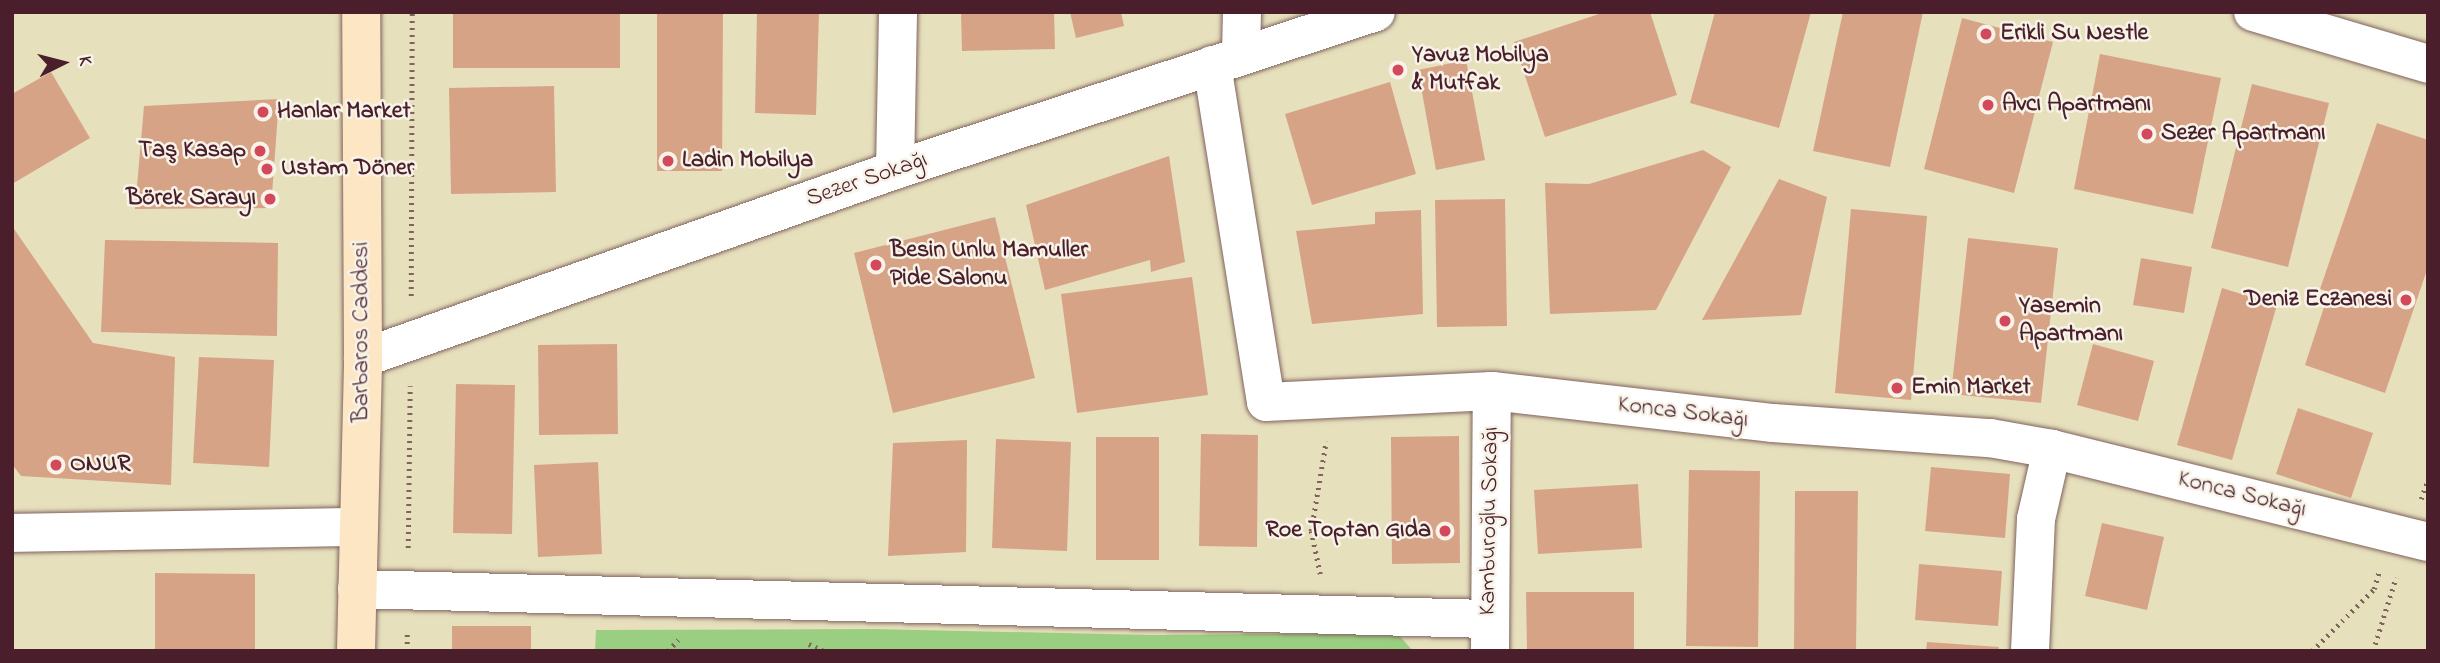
<!DOCTYPE html>
<html>
<head>
<meta charset="utf-8">
<style>
	body { margin:0 }
	#map { position:relative; width:2440px; height:663px; overflow:hidden; background:#e6e0bd; font-family:"Indie Flower",sans-serif }
	div>[style] { position:absolute }
	[style*='--x'] { left:calc(var(--x)*1px); top:calc(var(--y)*1px); width:calc(var(--w)*1px); rotate:calc(var(--a)*1deg) }
	.green>* { inset:0; background:#9acf81 }
	.building>* { inset:0; background:#d7a386 }
	.path>* { height:4.5px; margin-top:-2.25px; transform-origin:0; background:repeating-linear-gradient(90deg,#81635e 0 2px,transparent 0 7px) }
	.roads { filter:drop-shadow(0 0 2px #81635e) drop-shadow(0 0 2px #81635e) }
	.street>* { height:38px; margin:-19px; padding:0 19px; transform-origin:19px; border-radius:19px; background:#fff }
	.secondary>* { height:38px; margin:-19px; padding:0 19px; transform-origin:19px; border-radius:19px; background:#fce6c4 }
	.dots>* { width:19px; height:19px; translate:-50% -50%; box-sizing:border-box; border:4px solid #f7f3e8; border-radius:50% }
	span { translate:-50% -50%; white-space:nowrap; text-align:center; line-height:1.15; -webkit-text-stroke:5px #f7f3e8; paint-order:stroke }
	.poi-label { font-size:24px; color:#4a1f2b; font-weight:700 }
	.left { translate:0 -50%; text-align:left }
	.right { translate:-100% -50%; text-align:right }
	.street-label { font-size:24px; color:#4a1f2b }
	.frame { position:absolute; inset:0; border:14px solid #4a1f2b; pointer-events:none }
	.north { position:absolute; left:28px; top:28px; width:70px; height:70px; -webkit-text-stroke:5px #f7f3e8; paint-order:stroke; rotate:84deg; font-size:19px; font-weight:700; line-height:28px; text-align:center; color:#4a1f2b }
	.north::after { content:''; display:block; margin:auto; width:24px; height:32px; background:#4a1f2b; clip-path:polygon(50% 0,100% 100%,50% 72%,0 100%) }
</style>
</head>
<body>
<div id="map">
	<div class="green">
		<i style="clip-path:polygon(872px 629px,1151px 635px,1397px 633px,1413px 651px,595px 651px,596px 630px)"></i>
	</div>
	<div class="building">
		<i style="clip-path:polygon(453px 12px,620px 12px,620px 68px,453px 68px)"></i>
		<i style="clip-path:polygon(657px 12px,723px 12px,722px 171px,657px 171px)"></i>
		<i style="clip-path:polygon(757px 12px,819px 12px,816px 115px,755px 113px)"></i>
		<i style="clip-path:polygon(961px 12px,1054px 12px,1055px 49px,962px 51px)"></i>
		<i style="clip-path:polygon(1070px 12px,1121px 12px,1124px 26px,1076px 38px)"></i>
		<i style="clip-path:polygon(1605px 12px,1650px 12px,1677px 95px,1545px 137px,1514px 42px)"></i>
		<i style="clip-path:polygon(1715px 12px,1811px 12px,1779px 128px,1690px 103px)"></i>
		<i style="clip-path:polygon(1843px 12px,1923px 12px,1890px 167px,1813px 151px)"></i>
		<i style="clip-path:polygon(1962px 18px,2053px 42px,2014px 193px,1924px 169px)"></i>
		<i style="clip-path:polygon(2100px 54px,2221px 78px,2193px 214px,2074px 189px)"></i>
		<i style="clip-path:polygon(1466px 60px,1485px 160px,1436px 170px,1418px 70px)"></i>
		<i style="clip-path:polygon(51px 72px,90px 138px,12px 184px,12px 94px)"></i>
		<i style="clip-path:polygon(1390px 82px,1416px 174px,1312px 205px,1285px 114px)"></i>
		<i style="clip-path:polygon(2252px 84px,2329px 103px,2288px 267px,2211px 248px)"></i>
		<i style="clip-path:polygon(554px 86px,556px 192px,451px 194px,449px 88px)"></i>
		<i style="clip-path:polygon(279px 99px,271px 208px,135px 209px,144px 106px)"></i>
		<i style="clip-path:polygon(2377px 123px,2428px 140px,2428px 267px,2385px 393px,2305px 365px,2329px 292px,2320px 289px)"></i>
		<i style="clip-path:polygon(1703px 150px,1731px 167px,1656px 310px,1550px 314px,1545px 183px,1589px 184px)"></i>
		<i style="clip-path:polygon(1169px 156px,1185px 262px,1151px 272px,1150px 260px,1045px 290px,1026px 205px)"></i>
		<i style="clip-path:polygon(1779px 179px,1827px 197px,1801px 315px,1702px 320px)"></i>
		<i style="clip-path:polygon(1505px 199px,1507px 326px,1437px 327px,1435px 200px)"></i>
		<i style="clip-path:polygon(1851px 209px,1927px 216px,1911px 400px,1835px 393px)"></i>
		<i style="clip-path:polygon(1421px 210px,1423px 314px,1312px 324px,1296px 231px,1375px 224px,1375px 212px)"></i>
		<i style="clip-path:polygon(995px 217px,1035px 378px,893px 413px,854px 253px)"></i>
		<i style="clip-path:polygon(14px 229px,93px 343px,175px 357px,171px 485px,21px 476px,12px 464px)"></i>
		<i style="clip-path:polygon(1968px 238px,2058px 248px,2041px 403px,1951px 394px)"></i>
		<i style="clip-path:polygon(105px 240px,278px 243px,277px 336px,101px 332px)"></i>
		<i style="clip-path:polygon(2141px 258px,2192px 267px,2184px 313px,2133px 305px)"></i>
		<i style="clip-path:polygon(1192px 277px,1208px 395px,1077px 413px,1061px 294px)"></i>
		<i style="clip-path:polygon(2222px 288px,2277px 305px,2232px 460px,2177px 445px)"></i>
		<i style="clip-path:polygon(617px 344px,618px 434px,539px 435px,538px 345px)"></i>
		<i style="clip-path:polygon(2093px 344px,2154px 361px,2138px 421px,2077px 405px)"></i>
		<i style="clip-path:polygon(199px 357px,274px 360px,269px 467px,193px 463px)"></i>
		<i style="clip-path:polygon(456px 384px,515px 385px,512px 534px,453px 533px)"></i>
		<i style="clip-path:polygon(2298px 408px,2373px 433px,2351px 498px,2276px 474px)"></i>
		<i style="clip-path:polygon(1201px 434px,1258px 435px,1257px 547px,1199px 546px)"></i>
		<i style="clip-path:polygon(1459px 436px,1460px 563px,1392px 564px,1391px 437px)"></i>
		<i style="clip-path:polygon(1096px 437px,1159px 437px,1159px 560px,1096px 560px)"></i>
		<i style="clip-path:polygon(996px 439px,1071px 442px,1067px 551px,992px 548px)"></i>
		<i style="clip-path:polygon(967px 440px,966px 552px,888px 556px,893px 443px)"></i>
		<i style="clip-path:polygon(598px 462px,602px 554px,538px 557px,534px 465px)"></i>
		<i style="clip-path:polygon(1931px 467px,2010px 474px,2005px 538px,1925px 531px)"></i>
		<i style="clip-path:polygon(1689px 470px,1760px 471px,1758px 647px,1686px 646px)"></i>
		<i style="clip-path:polygon(1638px 484px,1642px 548px,1538px 554px,1534px 490px)"></i>
		<i style="clip-path:polygon(1795px 491px,1858px 491px,1856px 651px,1794px 651px)"></i>
		<i style="clip-path:polygon(2102px 523px,2164px 537px,2147px 610px,2085px 596px)"></i>
		<i style="clip-path:polygon(1919px 564px,2002px 571px,1998px 626px,1915px 620px)"></i>
		<i style="clip-path:polygon(155px 573px,255px 574px,255px 651px,155px 651px)"></i>
		<i style="clip-path:polygon(1526px 592px,1634px 592px,1634px 651px,1527px 651px)"></i>
		<i style="clip-path:polygon(452px 626px,531px 626px,531px 651px,452px 651px)"></i>
		<i style="clip-path:polygon(1927px 642px,1999px 647px,1998px 651px,1926px 651px)"></i>
	</div>
	<div class="path">
		<i style="--x:411;--y:296;--w:284;--a:-89.8"></i>
		<i style="--x:2421;--y:499;--w:20;--a:-70"></i>
		<i style="--x:408;--y:548;--w:162;--a:-89.3"></i>
		<i style="--x:1320;--y:574;--w:44;--a:-101.8"></i>
		<i style="--x:1311;--y:531;--w:91;--a:-80.5"></i>
		<i style="--x:809;--y:644;--w:17;--a:25"></i>
		<i style="--x:407;--y:651;--w:20;--a:-90"></i>
		<i style="--x:668;--y:651;--w:15;--a:-48"></i>
		<i style="--x:2312;--y:651;--w:88;--a:-45"></i>
		<i style="--x:2374;--y:589;--w:18;--a:-74"></i>
		<i style="--x:2373;--y:651;--w:77;--a:-72.7"></i>
	</div>
	<div class="roads">
		<div class="street">
			<i style="--x:2253;--y:12;--w:183;--a:16.5"></i>
			<i style="--x:1241;--y:55;--w:43;--a:-88.7"></i>
			<i style="--x:1212;--y:65;--w:341;--a:80.9"></i>
			<i style="--x:1266;--y:402;--w:226;--a:-2.8"></i>
			<i style="--x:1492;--y:391;--w:283;--a:6.5"></i>
			<i style="--x:1773;--y:423;--w:218;--a:4"></i>
			<i style="--x:1990;--y:438;--w:63;--a:10.1"></i>
			<i style="--x:2052;--y:449;--w:387;--a:13.9"></i>
			<i style="--x:895;--y:170;--w:158;--a:-88.9"></i>
			<i style="--x:363;--y:358;--w:564;--a:-19.46"></i>
			<i style="--x:895;--y:170;--w:506;--a:-18.18"></i>
			<i style="--x:12;--y:533;--w:347;--a:-1"></i>
			<i style="--x:357;--y:589;--w:1132;--a:1.52"></i>
			<i style="--x:1490;--y:651;--w:260;--a:-89.6"></i>
			<i style="--x:2030;--y:651;--w:132;--a:-87.4"></i>
			<i style="--x:2036;--y:519;--w:72;--a:-77.1"></i>
		</div>
		<div class="secondary">
			<i style="--x:356;--y:651;--w:293;--a:-88.6"></i>
			<i style="--x:363;--y:358;--w:346;--a:-90.3"></i>
		</div>
	</div>
	<div class="dots">
		<i style="left:1986px;top:34px;background:#d1495b"></i>
		<i style="left:1398px;top:70px;background:#d1495b"></i>
		<i style="left:1988px;top:105px;background:#d1495b"></i>
		<i style="left:263px;top:112px;background:#d1495b"></i>
		<i style="left:2147px;top:134px;background:#d1495b"></i>
		<i style="left:260px;top:151px;background:#d1495b"></i>
		<i style="left:668px;top:161px;background:#d1495b"></i>
		<i style="left:267px;top:169px;background:#d1495b"></i>
		<i style="left:270px;top:199px;background:#d1495b"></i>
		<i style="left:876px;top:265px;background:#d1495b"></i>
		<i style="left:2406px;top:300px;background:#d1495b"></i>
		<i style="left:2005px;top:321px;background:#d1495b"></i>
		<i style="left:1897px;top:388px;background:#d1495b"></i>
		<i style="left:56px;top:465px;background:#d1495b"></i>
		<i style="left:1445px;top:531px;background:#d1495b"></i>
	</div>
	<div class="poi-label">
		<span class="left" style="left:2000px;top:34px">Erikli Su Nestle</span>
		<span class="left" style="left:1412px;top:70px">Yavuz Mobilya<br>&amp; Mutfak</span>
		<span class="left" style="left:2002px;top:105px">Avcı Apartmanı</span>
		<span class="left" style="left:277px;top:112px">Hanlar Market</span>
		<span class="left" style="left:2161px;top:134px">Sezer Apartmanı</span>
		<span class="right" style="left:246px;top:151px">Taş Kasap</span>
		<span class="left" style="left:682px;top:161px">Ladin Mobilya</span>
		<span class="left" style="left:281px;top:169px">Ustam Döner</span>
		<span class="right" style="left:256px;top:199px">Börek Sarayı</span>
		<span class="left" style="left:890px;top:265px">Besin Unlu Mamuller<br>Pide Salonu</span>
		<span class="right" style="left:2392px;top:300px">Deniz Eczanesi</span>
		<span class="left" style="left:2019px;top:321px">Yasemin<br>Apartmanı</span>
		<span class="left" style="left:1911px;top:388px">Emin Market</span>
		<span class="left" style="left:70px;top:465px">ONUR</span>
		<span class="right" style="left:1431px;top:531px">Roe Toptan Gıda</span>
	</div>
	<div class="street-label">
		<span style="left:867px;top:180px;rotate:-19deg">Sezer Sokağı</span>
		<span style="left:362px;top:332px;rotate:-90deg">Barbaros Caddesi</span>
		<span style="left:1683px;top:413px;rotate:7deg">Konca Sokağı</span>
		<span style="left:2242px;top:495px;rotate:14deg">Konca Sokağı</span>
		<span style="left:1490px;top:521px;rotate:-89deg">Kamburoğlu Sokağı</span>
	</div>
	<div class="frame"></div>
	<div class="north">K</div>
</div>
</body>
</html>
